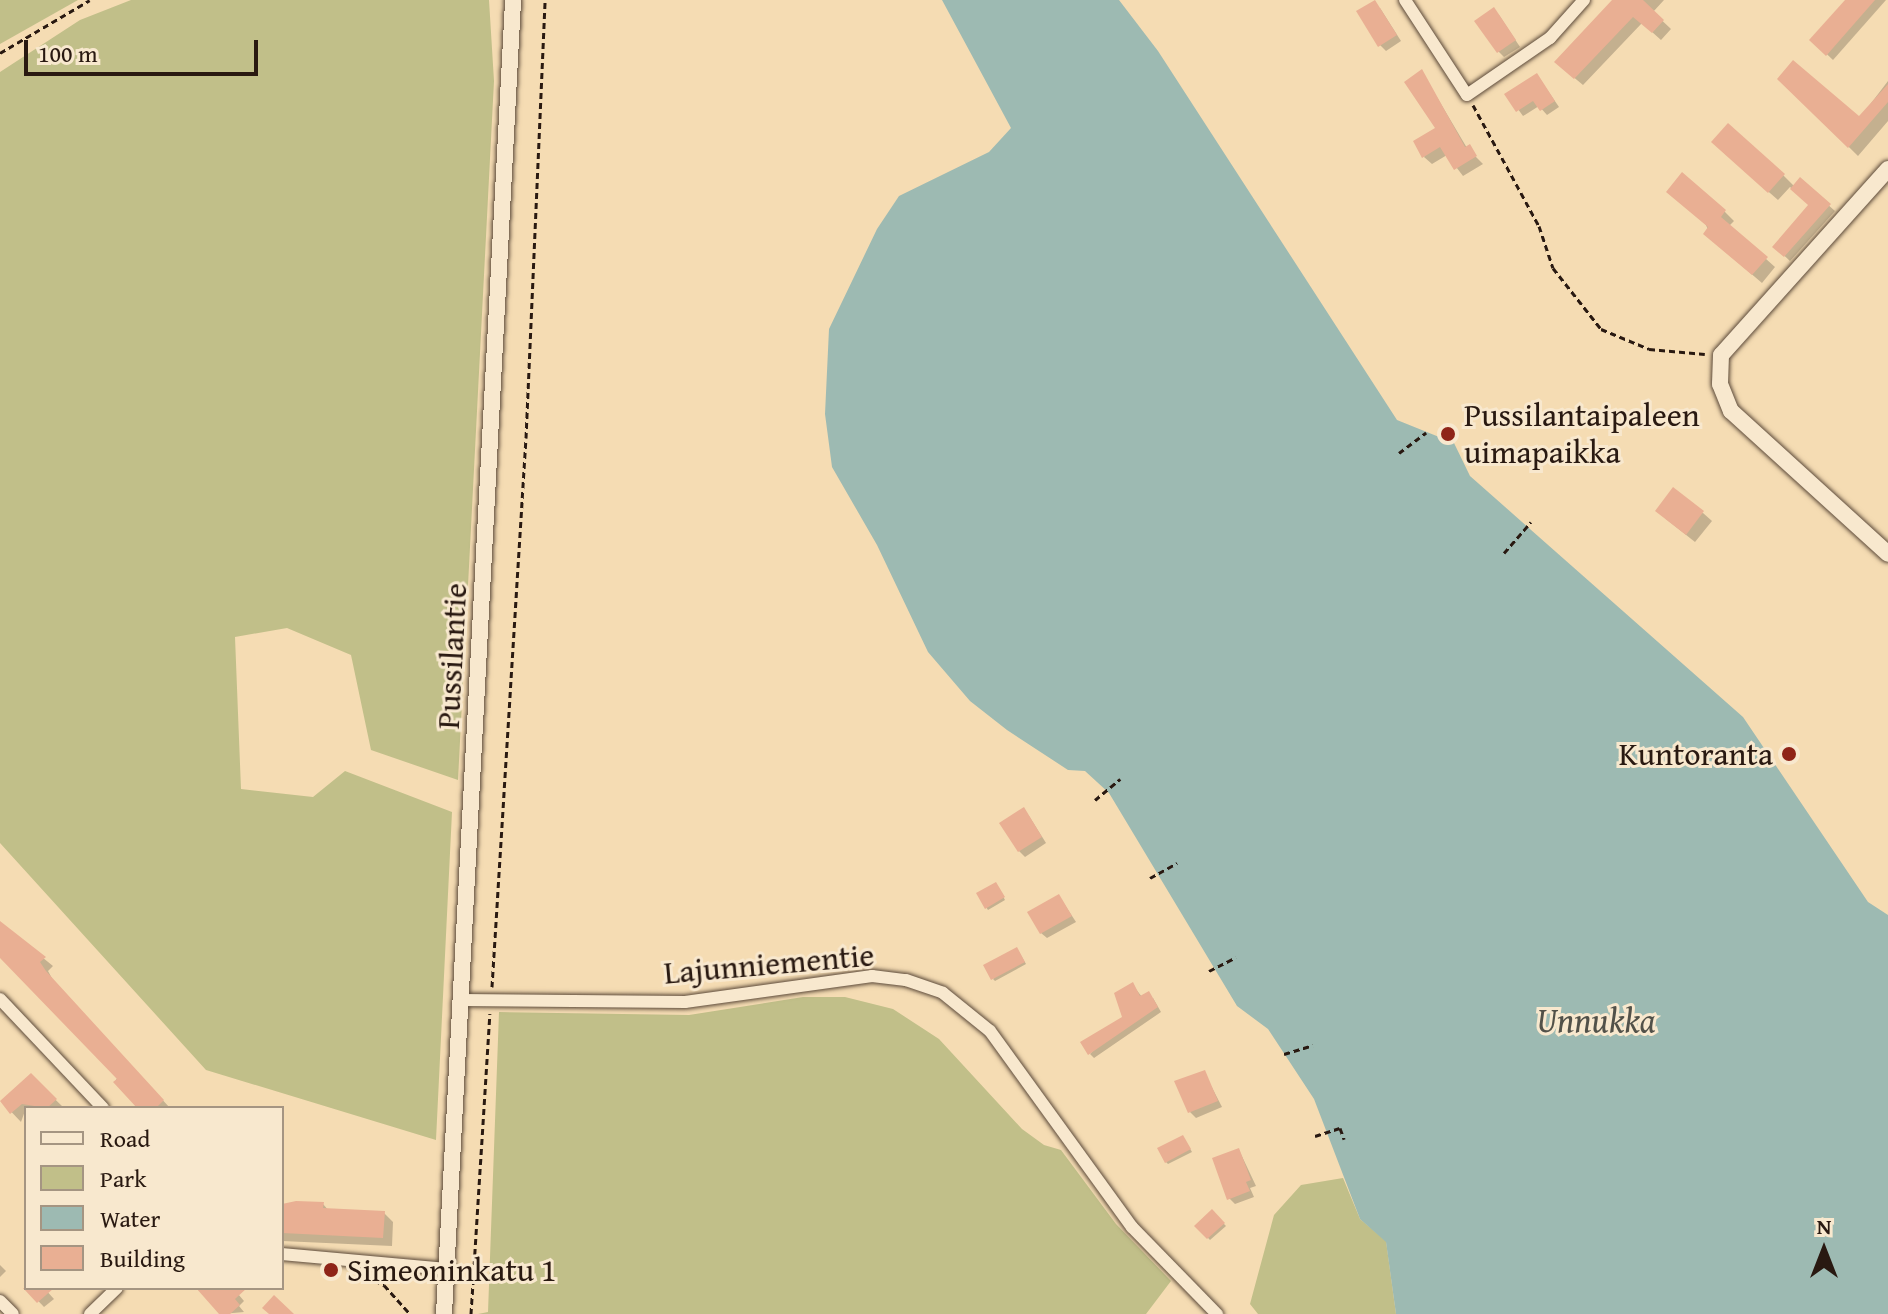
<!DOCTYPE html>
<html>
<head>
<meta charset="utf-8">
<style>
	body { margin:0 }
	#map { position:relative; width:1888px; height:1314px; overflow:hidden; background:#f5dcb3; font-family:"Gentium Book Plus",serif }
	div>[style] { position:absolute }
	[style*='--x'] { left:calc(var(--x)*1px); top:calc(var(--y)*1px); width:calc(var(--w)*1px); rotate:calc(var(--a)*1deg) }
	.green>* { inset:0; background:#c1bf89 }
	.water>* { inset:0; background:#9dbab2 }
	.shadow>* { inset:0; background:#0003 }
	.building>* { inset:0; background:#e9af93 }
	.path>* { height:3px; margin-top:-1.5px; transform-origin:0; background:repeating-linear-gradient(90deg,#291911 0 6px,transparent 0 10px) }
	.roads { filter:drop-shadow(0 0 2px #5c4a3a) drop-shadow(0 0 2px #5c4a3a) }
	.street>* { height:12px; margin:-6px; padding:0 6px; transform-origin:6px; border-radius:6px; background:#f8e8ce }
	.secondary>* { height:16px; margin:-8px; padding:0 8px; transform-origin:8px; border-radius:8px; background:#f8e8ce }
	.dots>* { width:22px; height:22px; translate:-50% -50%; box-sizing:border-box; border:4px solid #f8e8ce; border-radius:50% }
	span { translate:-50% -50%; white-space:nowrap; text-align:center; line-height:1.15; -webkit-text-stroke:6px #f8e8ce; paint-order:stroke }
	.poi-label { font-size:32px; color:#291911 }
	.left { translate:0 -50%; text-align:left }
	.right { translate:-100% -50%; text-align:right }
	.street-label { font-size:32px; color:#291911 }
	.water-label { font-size:34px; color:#525149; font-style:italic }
	.legend { position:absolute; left:24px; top:1106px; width:260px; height:184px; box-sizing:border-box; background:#f8e8ce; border:2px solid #a59582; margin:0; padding:10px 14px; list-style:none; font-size:24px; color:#291911 }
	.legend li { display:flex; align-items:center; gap:16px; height:40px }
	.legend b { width:40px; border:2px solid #a59582 }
	.north { position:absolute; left:1784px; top:1210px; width:80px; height:80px; -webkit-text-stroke:6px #f8e8ce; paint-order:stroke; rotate:0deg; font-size:22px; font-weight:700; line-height:32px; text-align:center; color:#291911 }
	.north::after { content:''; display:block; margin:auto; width:28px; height:36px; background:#291911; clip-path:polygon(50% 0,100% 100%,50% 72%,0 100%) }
	.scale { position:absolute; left:24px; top:40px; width:234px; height:36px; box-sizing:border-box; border:4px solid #291911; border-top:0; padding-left:10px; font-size:24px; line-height:28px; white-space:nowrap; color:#291911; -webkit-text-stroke:6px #f8e8ce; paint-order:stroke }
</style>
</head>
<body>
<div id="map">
	<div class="green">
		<i style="clip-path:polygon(0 0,78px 0,0 44px)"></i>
		<i style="clip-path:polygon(131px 0,489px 0,494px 81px,458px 780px,371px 750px,351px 655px,287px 628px,235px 637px,241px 789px,313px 797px,345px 771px,452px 812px,436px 1140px,206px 1070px,0 843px,0 72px,80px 20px)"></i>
		<i style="clip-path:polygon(803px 997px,845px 997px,893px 1009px,939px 1039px,1022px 1129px,1044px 1145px,1061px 1150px,1116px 1224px,1171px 1281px,1146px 1314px,478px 1314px,488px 1312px,499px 1012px,689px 1015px)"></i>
		<i style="clip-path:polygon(1343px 1178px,1360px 1219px,1386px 1241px,1396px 1314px,1258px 1314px,1250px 1304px,1274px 1215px,1301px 1185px)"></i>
	</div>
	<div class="water">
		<i style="clip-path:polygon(942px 0,1119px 0,1158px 51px,1397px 420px,1454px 443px,1470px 476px,1743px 717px,1868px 902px,1888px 915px,1888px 1314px,1396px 1314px,1386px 1242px,1360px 1219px,1314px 1099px,1268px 1029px,1237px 1006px,1109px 793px,1085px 771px,1068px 770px,1007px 730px,970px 701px,928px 652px,877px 545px,832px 467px,825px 414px,829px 329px,877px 229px,899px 196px,989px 152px,1011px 128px)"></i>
	</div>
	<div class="shadow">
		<i style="clip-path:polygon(1614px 0,1664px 0,1653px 12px,1671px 29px,1661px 40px,1642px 23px,1583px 85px,1565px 70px)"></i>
		<i style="clip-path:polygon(1846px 0,1886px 0,1833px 60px,1812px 40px)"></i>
		<i style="clip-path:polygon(1380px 8px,1401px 41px,1386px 51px,1380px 45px)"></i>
		<i style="clip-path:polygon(1499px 15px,1520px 47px,1504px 57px,1498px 51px)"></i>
		<i style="clip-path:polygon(1422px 72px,1467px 148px,1483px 164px,1463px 176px,1447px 155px,1432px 164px,1424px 157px,1438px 129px)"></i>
		<i style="clip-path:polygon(1537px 75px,1559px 107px,1547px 115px,1539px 106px,1523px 116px,1507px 94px)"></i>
		<i style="clip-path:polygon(1780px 79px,1859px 119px,1888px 81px,1888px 121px,1858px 156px)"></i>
		<i style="clip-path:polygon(1722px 151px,1783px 175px,1795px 187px,1800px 180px,1835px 211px,1790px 261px,1775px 247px,1811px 205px,1790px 187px,1778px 200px)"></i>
		<i style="clip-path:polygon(1682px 175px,1725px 212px,1734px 221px,1729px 226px,1775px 267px,1762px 283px,1714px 242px)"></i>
		<i style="clip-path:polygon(1703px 513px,1712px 521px,1695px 542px,1666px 519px)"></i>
		<i style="clip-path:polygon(1029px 816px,1046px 843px,1025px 857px,1019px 851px)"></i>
		<i style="clip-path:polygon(998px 887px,1005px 900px,988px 910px,986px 907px)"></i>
		<i style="clip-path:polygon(1059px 896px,1076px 922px,1047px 938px,1041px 933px)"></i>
		<i style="clip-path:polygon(0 923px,53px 966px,48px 971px,54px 982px,170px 1108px,139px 1108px,115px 1082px,118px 1076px,0 956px)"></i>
		<i style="clip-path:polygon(1019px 952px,1026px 964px,995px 981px,993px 979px)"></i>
		<i style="clip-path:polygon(1132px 984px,1142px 997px,1153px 998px,1161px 1012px,1094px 1058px,1090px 1054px,1124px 1018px)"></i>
		<i style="clip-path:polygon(1204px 1072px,1222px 1107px,1196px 1118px,1190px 1112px)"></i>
		<i style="clip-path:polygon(31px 1076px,64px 1108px,26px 1108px,21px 1122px,2px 1102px)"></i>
		<i style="clip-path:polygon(1185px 1140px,1192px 1152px,1168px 1164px,1166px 1162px)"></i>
		<i style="clip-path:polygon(1239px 1150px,1256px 1186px,1250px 1188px,1254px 1197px,1235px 1204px,1229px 1198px)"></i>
		<i style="clip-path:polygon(323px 1204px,329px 1211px,384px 1213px,393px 1222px,392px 1246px,282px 1241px,282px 1205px)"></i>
		<i style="clip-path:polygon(1212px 1212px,1226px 1226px,1210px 1240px,1197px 1226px)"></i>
		<i style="clip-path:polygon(0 1265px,6px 1271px,0 1277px)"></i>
		<i style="clip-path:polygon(26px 1288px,44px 1288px,54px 1299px,44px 1307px)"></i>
		<i style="clip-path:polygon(204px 1288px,233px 1288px,244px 1301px,239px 1306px,244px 1312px,222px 1314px)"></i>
	</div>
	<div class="building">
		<i style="clip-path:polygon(1375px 0,1397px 35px,1378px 47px,1356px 11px)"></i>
		<i style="clip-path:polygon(1612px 0,1643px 0,1664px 20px,1652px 33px,1633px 17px,1574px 79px,1554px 62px)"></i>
		<i style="clip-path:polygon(1845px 0,1875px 0,1826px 56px,1809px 40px)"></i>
		<i style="clip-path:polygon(1494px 7px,1516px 40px,1497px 53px,1474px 21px)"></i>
		<i style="clip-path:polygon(1793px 60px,1859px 116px,1888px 84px,1888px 102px,1848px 148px,1777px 79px)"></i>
		<i style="clip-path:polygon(1422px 69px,1465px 147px,1470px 144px,1477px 156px,1454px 170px,1440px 147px,1422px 158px,1413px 141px,1435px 128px,1404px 82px)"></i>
		<i style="clip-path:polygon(1537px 73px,1555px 101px,1540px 111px,1533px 101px,1516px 112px,1504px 94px)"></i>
		<i style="clip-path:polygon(1728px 123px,1785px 174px,1768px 193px,1711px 142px)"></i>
		<i style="clip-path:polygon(1682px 172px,1726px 210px,1721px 217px,1768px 257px,1752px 275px,1703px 234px,1708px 227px,1666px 192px)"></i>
		<i style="clip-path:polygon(1800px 177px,1831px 204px,1784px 257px,1772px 247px,1808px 205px,1790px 189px)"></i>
		<i style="clip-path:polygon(1673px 487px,1704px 511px,1686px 535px,1655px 511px)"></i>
		<i style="clip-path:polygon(1024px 807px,1042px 837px,1018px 852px,999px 823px)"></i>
		<i style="clip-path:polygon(996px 882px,1005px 897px,985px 909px,976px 893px)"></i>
		<i style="clip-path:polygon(1059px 894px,1072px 916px,1040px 934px,1027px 912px)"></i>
		<i style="clip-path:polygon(0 921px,46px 957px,40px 962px,46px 971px,164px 1100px,156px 1108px,137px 1108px,113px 1082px,117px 1079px,0 958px)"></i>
		<i style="clip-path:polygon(1017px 947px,1025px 962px,991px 980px,983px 965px)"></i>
		<i style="clip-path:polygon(1133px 982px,1140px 996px,1149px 991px,1158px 1007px,1088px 1055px,1080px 1042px,1122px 1017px,1114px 993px)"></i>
		<i style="clip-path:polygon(1205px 1070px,1218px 1101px,1188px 1113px,1174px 1081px)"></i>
		<i style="clip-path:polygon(31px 1073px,57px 1099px,47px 1108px,22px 1104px,10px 1114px,0 1101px)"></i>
		<i style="clip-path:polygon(1183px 1135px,1191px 1149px,1165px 1163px,1157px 1148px)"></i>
		<i style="clip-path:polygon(1239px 1148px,1251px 1180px,1246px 1182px,1250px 1191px,1227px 1200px,1212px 1158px)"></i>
		<i style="clip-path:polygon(296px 1201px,324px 1202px,323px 1208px,385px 1211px,383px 1238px,282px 1233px,282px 1204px)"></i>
		<i style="clip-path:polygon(1212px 1209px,1225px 1223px,1207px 1239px,1194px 1226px)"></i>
		<i style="clip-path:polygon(23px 1288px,54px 1288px,37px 1303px)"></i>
		<i style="clip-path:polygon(196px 1288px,247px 1288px,235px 1299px,240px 1305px,230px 1314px,219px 1314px)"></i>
		<i style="clip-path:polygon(274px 1295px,294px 1314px,269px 1314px,262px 1308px)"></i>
	</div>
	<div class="path">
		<i style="--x:0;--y:53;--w:104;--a:-30.5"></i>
		<i style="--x:1473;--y:105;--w:138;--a:61.4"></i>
		<i style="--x:1539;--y:226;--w:44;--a:71.6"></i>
		<i style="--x:1553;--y:268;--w:78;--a:51.8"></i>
		<i style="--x:1601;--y:329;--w:52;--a:22.6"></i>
		<i style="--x:1649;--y:349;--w:56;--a:5.1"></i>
		<i style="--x:1399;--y:453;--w:34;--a:-37"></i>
		<i style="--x:1504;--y:553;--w:41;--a:-48.9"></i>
		<i style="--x:1095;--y:800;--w:33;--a:-40"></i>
		<i style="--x:1150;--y:878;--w:31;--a:-29"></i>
		<i style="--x:1209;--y:971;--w:30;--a:-27"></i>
		<i style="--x:492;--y:987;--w:550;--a:-86.46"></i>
		<i style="--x:526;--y:438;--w:438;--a:-87.5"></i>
		<i style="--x:1284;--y:1054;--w:30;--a:-17"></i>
		<i style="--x:1315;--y:1136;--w:26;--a:-18"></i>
		<i style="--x:1340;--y:1128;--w:12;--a:70"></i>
		<i style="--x:365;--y:1276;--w:21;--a:25"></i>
		<i style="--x:384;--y:1285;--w:39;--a:48"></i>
		<i style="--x:471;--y:1314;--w:301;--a:-86.4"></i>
	</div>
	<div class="roads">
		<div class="street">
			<i style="--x:1405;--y:0;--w:113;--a:56.9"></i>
			<i style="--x:1467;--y:95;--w:101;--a:-34.5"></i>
			<i style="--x:1550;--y:38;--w:51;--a:-48.2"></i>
			<i style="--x:0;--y:999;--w:150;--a:46.6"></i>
			<i style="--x:461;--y:1000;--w:224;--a:0.5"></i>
			<i style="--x:685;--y:1002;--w:189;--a:-7.9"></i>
			<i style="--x:872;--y:976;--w:34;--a:7"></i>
			<i style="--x:906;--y:980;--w:39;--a:19"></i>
			<i style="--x:943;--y:993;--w:60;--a:39"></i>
			<i style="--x:990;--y:1031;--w:242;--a:54.1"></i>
			<i style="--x:1132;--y:1227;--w:122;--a:45.7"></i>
			<i style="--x:282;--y:1254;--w:165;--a:5.2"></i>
			<i style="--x:0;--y:1301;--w:18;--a:45"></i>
			<i style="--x:90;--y:1314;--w:37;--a:-44"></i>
		</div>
		<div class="secondary">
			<i style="--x:1888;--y:169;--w:250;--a:131.9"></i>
			<i style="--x:1721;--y:355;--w:29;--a:92"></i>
			<i style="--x:1720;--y:384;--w:29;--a:68"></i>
			<i style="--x:1731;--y:411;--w:212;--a:42.3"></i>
			<i style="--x:444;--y:1314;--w:1316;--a:-86.99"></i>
		</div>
	</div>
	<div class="dots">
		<i style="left:1448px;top:434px;background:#8f2418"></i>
		<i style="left:1789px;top:754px;background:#8f2418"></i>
		<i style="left:331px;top:1270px;background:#8f2418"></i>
	</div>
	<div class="poi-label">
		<span class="left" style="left:1464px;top:434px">Pussilantaipaleen<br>uimapaikka</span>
		<span class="right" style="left:1773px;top:754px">Kuntoranta</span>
		<span class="left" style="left:347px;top:1270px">Simeoninkatu 1</span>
	</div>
	<div class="street-label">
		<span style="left:452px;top:656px;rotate:-87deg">Pussilantie</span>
		<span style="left:769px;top:964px;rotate:-5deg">Lajunniementie</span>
	</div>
	<div class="water-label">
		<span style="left:1596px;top:1020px">Unnukka</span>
	</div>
	<ul class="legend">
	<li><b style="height:10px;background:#f8e8ce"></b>Road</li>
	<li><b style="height:22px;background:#c1bf89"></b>Park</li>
	<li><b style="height:22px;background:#9dbab2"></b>Water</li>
	<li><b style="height:22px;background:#e9af93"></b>Building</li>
	</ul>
	<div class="north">N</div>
	<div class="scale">100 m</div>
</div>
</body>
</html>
